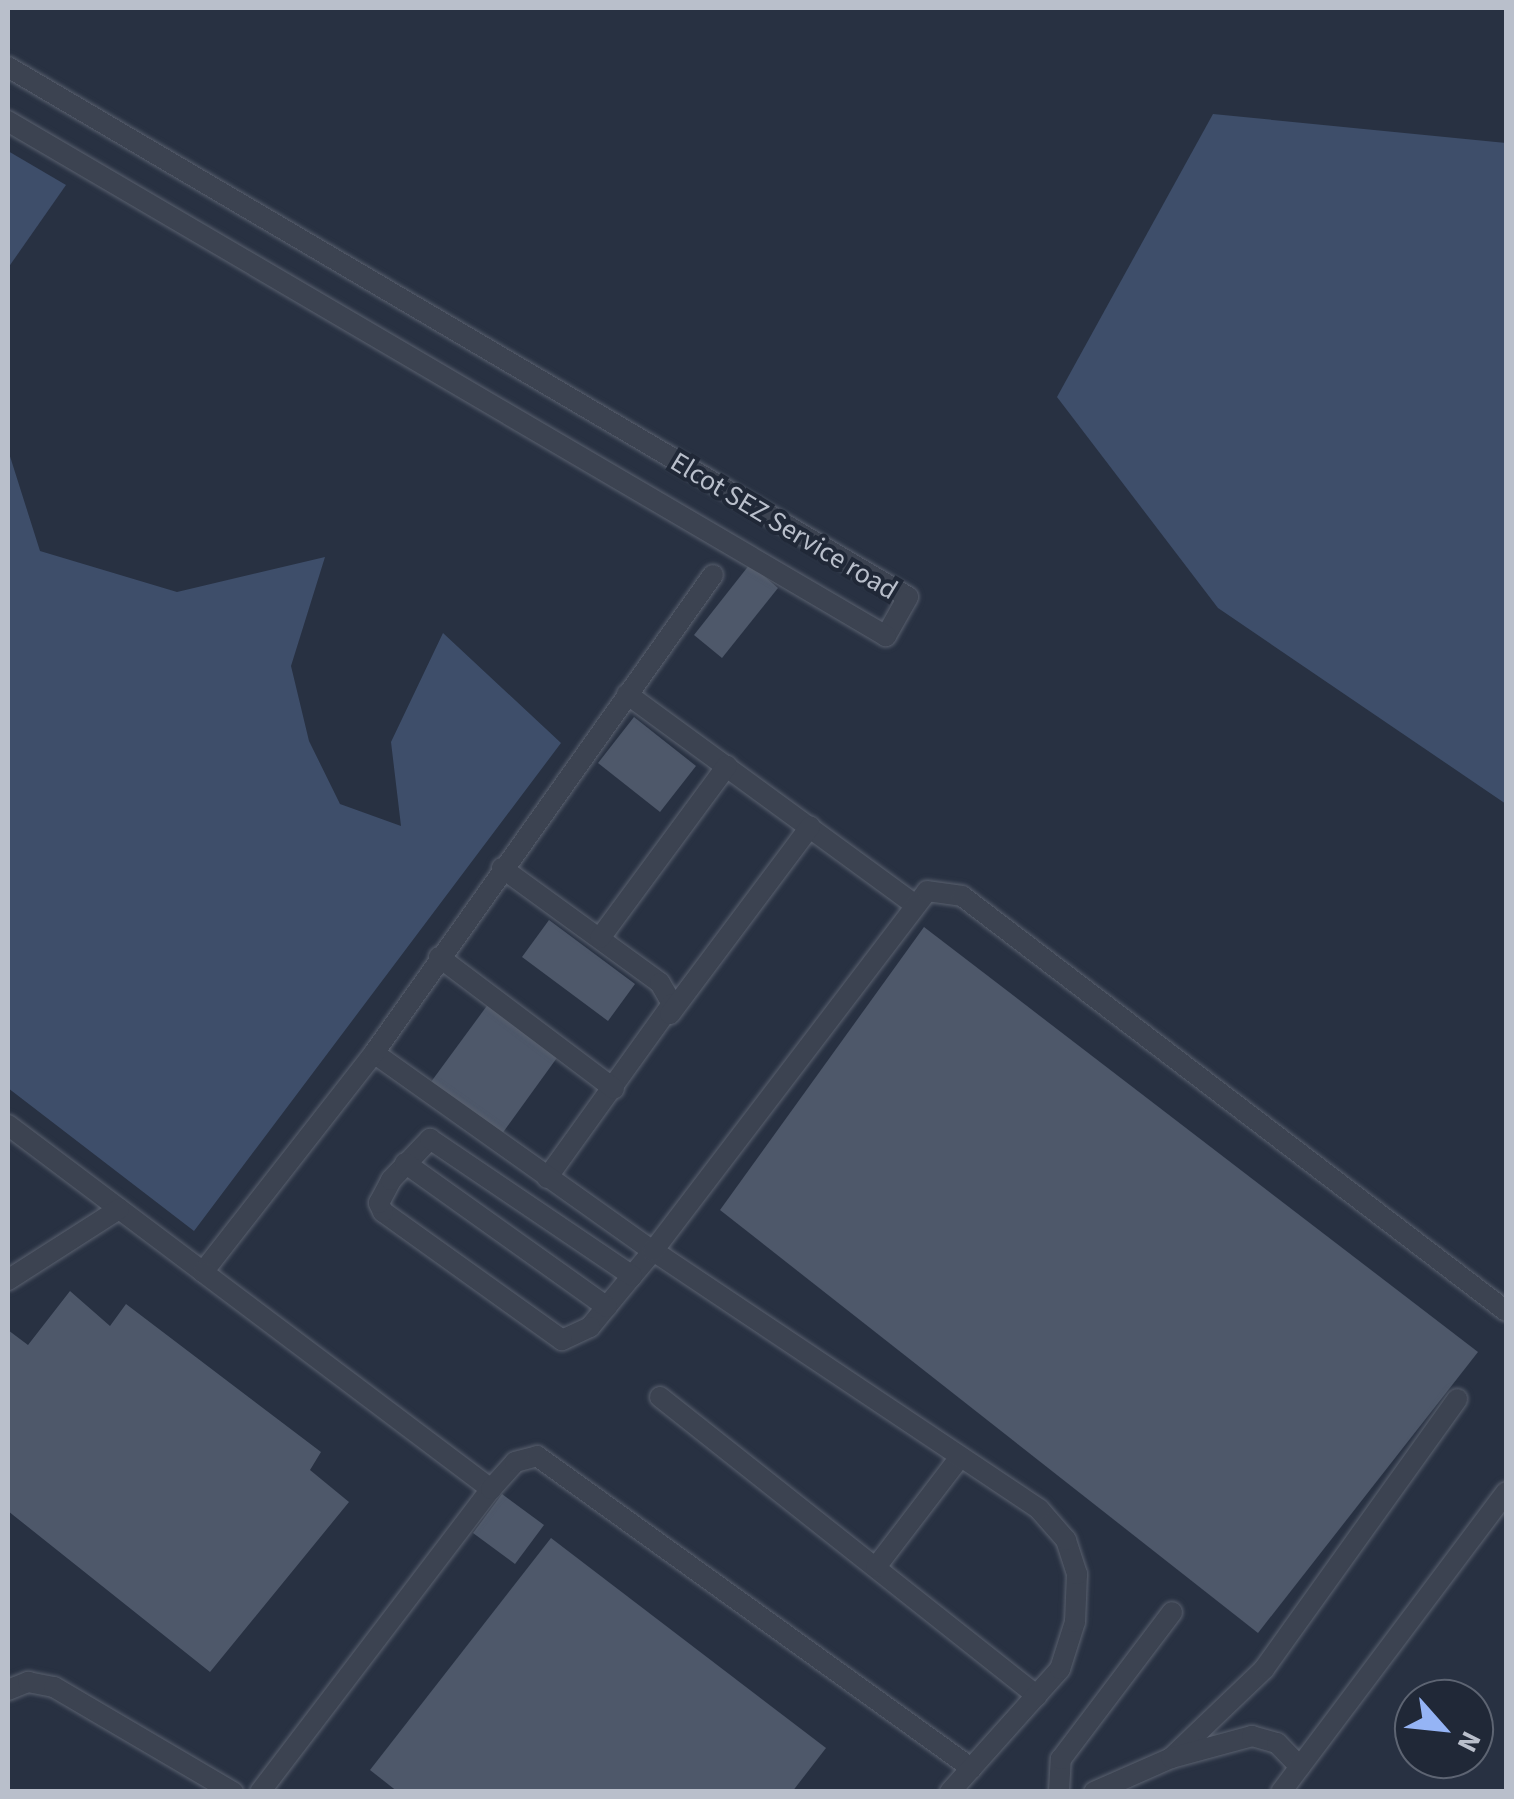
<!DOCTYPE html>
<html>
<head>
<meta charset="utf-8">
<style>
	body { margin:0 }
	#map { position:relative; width:1514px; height:1799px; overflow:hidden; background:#283142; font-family:"Source Sans 3",sans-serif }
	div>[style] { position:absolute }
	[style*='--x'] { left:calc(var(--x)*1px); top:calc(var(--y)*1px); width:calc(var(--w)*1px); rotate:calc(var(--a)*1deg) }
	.water>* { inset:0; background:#3e4e6a }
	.building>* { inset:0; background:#4e586a }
	.roads { filter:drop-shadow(0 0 2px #5a616f) drop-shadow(0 0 2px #5a616f) }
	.service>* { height:20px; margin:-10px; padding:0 10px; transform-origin:10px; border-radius:10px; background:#3c4351 }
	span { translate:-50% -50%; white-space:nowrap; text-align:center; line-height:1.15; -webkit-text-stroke:8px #202837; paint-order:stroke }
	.street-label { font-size:28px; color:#b9bfcb }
	.frame { position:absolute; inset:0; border:10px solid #b9bfcb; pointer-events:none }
	.north { position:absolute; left:1394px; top:1679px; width:100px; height:100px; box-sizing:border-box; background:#202837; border:2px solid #5d6472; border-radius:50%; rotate:117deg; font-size:28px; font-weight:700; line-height:40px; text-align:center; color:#b9bfcb }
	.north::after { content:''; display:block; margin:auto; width:35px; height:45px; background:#95b4f5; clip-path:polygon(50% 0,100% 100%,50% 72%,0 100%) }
</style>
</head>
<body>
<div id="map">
	<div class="water">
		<i style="clip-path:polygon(1213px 114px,1506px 143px,1506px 804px,1218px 608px,1057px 397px)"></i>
		<i style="clip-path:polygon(8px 151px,66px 185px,8px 268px)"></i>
		<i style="clip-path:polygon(8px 450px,40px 551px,177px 592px,325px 557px,291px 666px,309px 741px,340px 804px,401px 826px,391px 742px,443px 633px,561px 743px,194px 1231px,8px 1088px)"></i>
	</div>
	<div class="building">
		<i style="clip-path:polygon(750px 564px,778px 588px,722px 658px,694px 635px)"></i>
		<i style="clip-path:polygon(634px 717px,696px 766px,660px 812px,598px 763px)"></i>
		<i style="clip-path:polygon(549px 920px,635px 984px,608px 1021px,522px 957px)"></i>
		<i style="clip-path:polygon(924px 927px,1478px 1352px,1258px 1633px,720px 1210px)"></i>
		<i style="clip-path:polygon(489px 1003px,559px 1055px,499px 1138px,428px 1086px)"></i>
		<i style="clip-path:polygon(70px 1291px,110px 1326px,126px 1304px,321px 1452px,310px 1470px,349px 1502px,210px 1672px,8px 1511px,8px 1330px,28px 1345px)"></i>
		<i style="clip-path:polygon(502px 1494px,544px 1525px,515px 1564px,473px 1533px)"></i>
		<i style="clip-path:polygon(551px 1538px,826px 1748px,792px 1792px,398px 1792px,370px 1770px)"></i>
	</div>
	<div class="roads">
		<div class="service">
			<i style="--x:8;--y:67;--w:1044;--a:30.49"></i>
			<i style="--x:908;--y:597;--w:45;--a:119.4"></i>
			<i style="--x:886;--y:636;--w:1018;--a:-149.61"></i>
			<i style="--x:627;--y:694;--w:356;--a:36.2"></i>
			<i style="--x:502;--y:868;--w:195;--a:36"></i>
			<i style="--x:660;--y:983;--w:24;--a:60"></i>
			<i style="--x:672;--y:1004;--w:214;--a:125.7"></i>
			<i style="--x:600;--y:938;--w:214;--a:-53.6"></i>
			<i style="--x:439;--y:957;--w:219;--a:37"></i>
			<i style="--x:670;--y:1014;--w:234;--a:-53.2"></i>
			<i style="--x:374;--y:1053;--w:342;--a:35.4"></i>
			<i style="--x:653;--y:1251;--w:33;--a:130"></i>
			<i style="--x:632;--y:1276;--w:66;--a:129.5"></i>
			<i style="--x:590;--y:1327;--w:31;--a:155"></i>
			<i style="--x:562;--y:1340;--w:220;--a:-144.4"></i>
			<i style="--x:383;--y:1212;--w:10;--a:-114"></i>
			<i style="--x:379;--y:1203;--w:26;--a:-62"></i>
			<i style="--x:391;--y:1180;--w:57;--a:-46.4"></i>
			<i style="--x:430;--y:1139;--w:244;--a:34.1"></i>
			<i style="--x:8;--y:1125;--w:244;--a:37"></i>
			<i style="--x:203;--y:1272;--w:278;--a:-52"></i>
			<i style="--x:374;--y:1053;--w:586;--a:-54.66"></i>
			<i style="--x:405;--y:1163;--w:248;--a:35.5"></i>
			<i style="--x:203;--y:1272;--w:361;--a:37"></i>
			<i style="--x:8;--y:1280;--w:132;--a:-32.6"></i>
			<i style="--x:660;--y:1397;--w:481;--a:38.4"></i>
			<i style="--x:876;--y:1567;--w:138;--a:-52.6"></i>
			<i style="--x:8;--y:1690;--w:22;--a:-22"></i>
			<i style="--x:28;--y:1682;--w:26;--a:11"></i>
			<i style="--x:54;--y:1687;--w:208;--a:30.4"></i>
			<i style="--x:1171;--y:1758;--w:129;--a:-43.7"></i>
			<i style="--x:1264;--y:1669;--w:332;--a:-54.4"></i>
			<i style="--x:260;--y:1792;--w:381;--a:-52.7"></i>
			<i style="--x:491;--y:1489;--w:36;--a:-48"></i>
			<i style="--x:515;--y:1462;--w:23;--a:-15"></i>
			<i style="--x:537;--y:1456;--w:535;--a:35.71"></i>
			<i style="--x:950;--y:1792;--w:165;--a:-48.2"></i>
			<i style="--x:1060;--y:1669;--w:49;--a:-72.3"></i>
			<i style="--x:1075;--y:1622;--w:48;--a:-87.6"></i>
			<i style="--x:1077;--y:1574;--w:36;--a:-108"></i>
			<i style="--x:1066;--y:1540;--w:41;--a:-131.1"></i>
			<i style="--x:1039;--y:1509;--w:464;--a:-146.2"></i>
			<i style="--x:653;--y:1251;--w:452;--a:-52.7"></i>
			<i style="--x:927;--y:891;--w:35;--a:8"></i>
			<i style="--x:962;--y:896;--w:684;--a:37.34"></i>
			<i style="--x:1059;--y:1792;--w:33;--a:-87"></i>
			<i style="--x:1061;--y:1759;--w:184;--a:-52.9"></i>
			<i style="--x:1094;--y:1792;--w:84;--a:-23.8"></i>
			<i style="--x:1171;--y:1758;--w:84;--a:-15.2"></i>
			<i style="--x:1252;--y:1736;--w:26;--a:16"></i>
			<i style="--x:1277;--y:1743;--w:33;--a:46"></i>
			<i style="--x:1281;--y:1792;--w:375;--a:-53.1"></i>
		</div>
	</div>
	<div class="street-label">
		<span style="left:784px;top:526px;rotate:31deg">Elcot SEZ Service road</span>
	</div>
	<div class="frame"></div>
	<div class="north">N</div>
</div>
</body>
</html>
